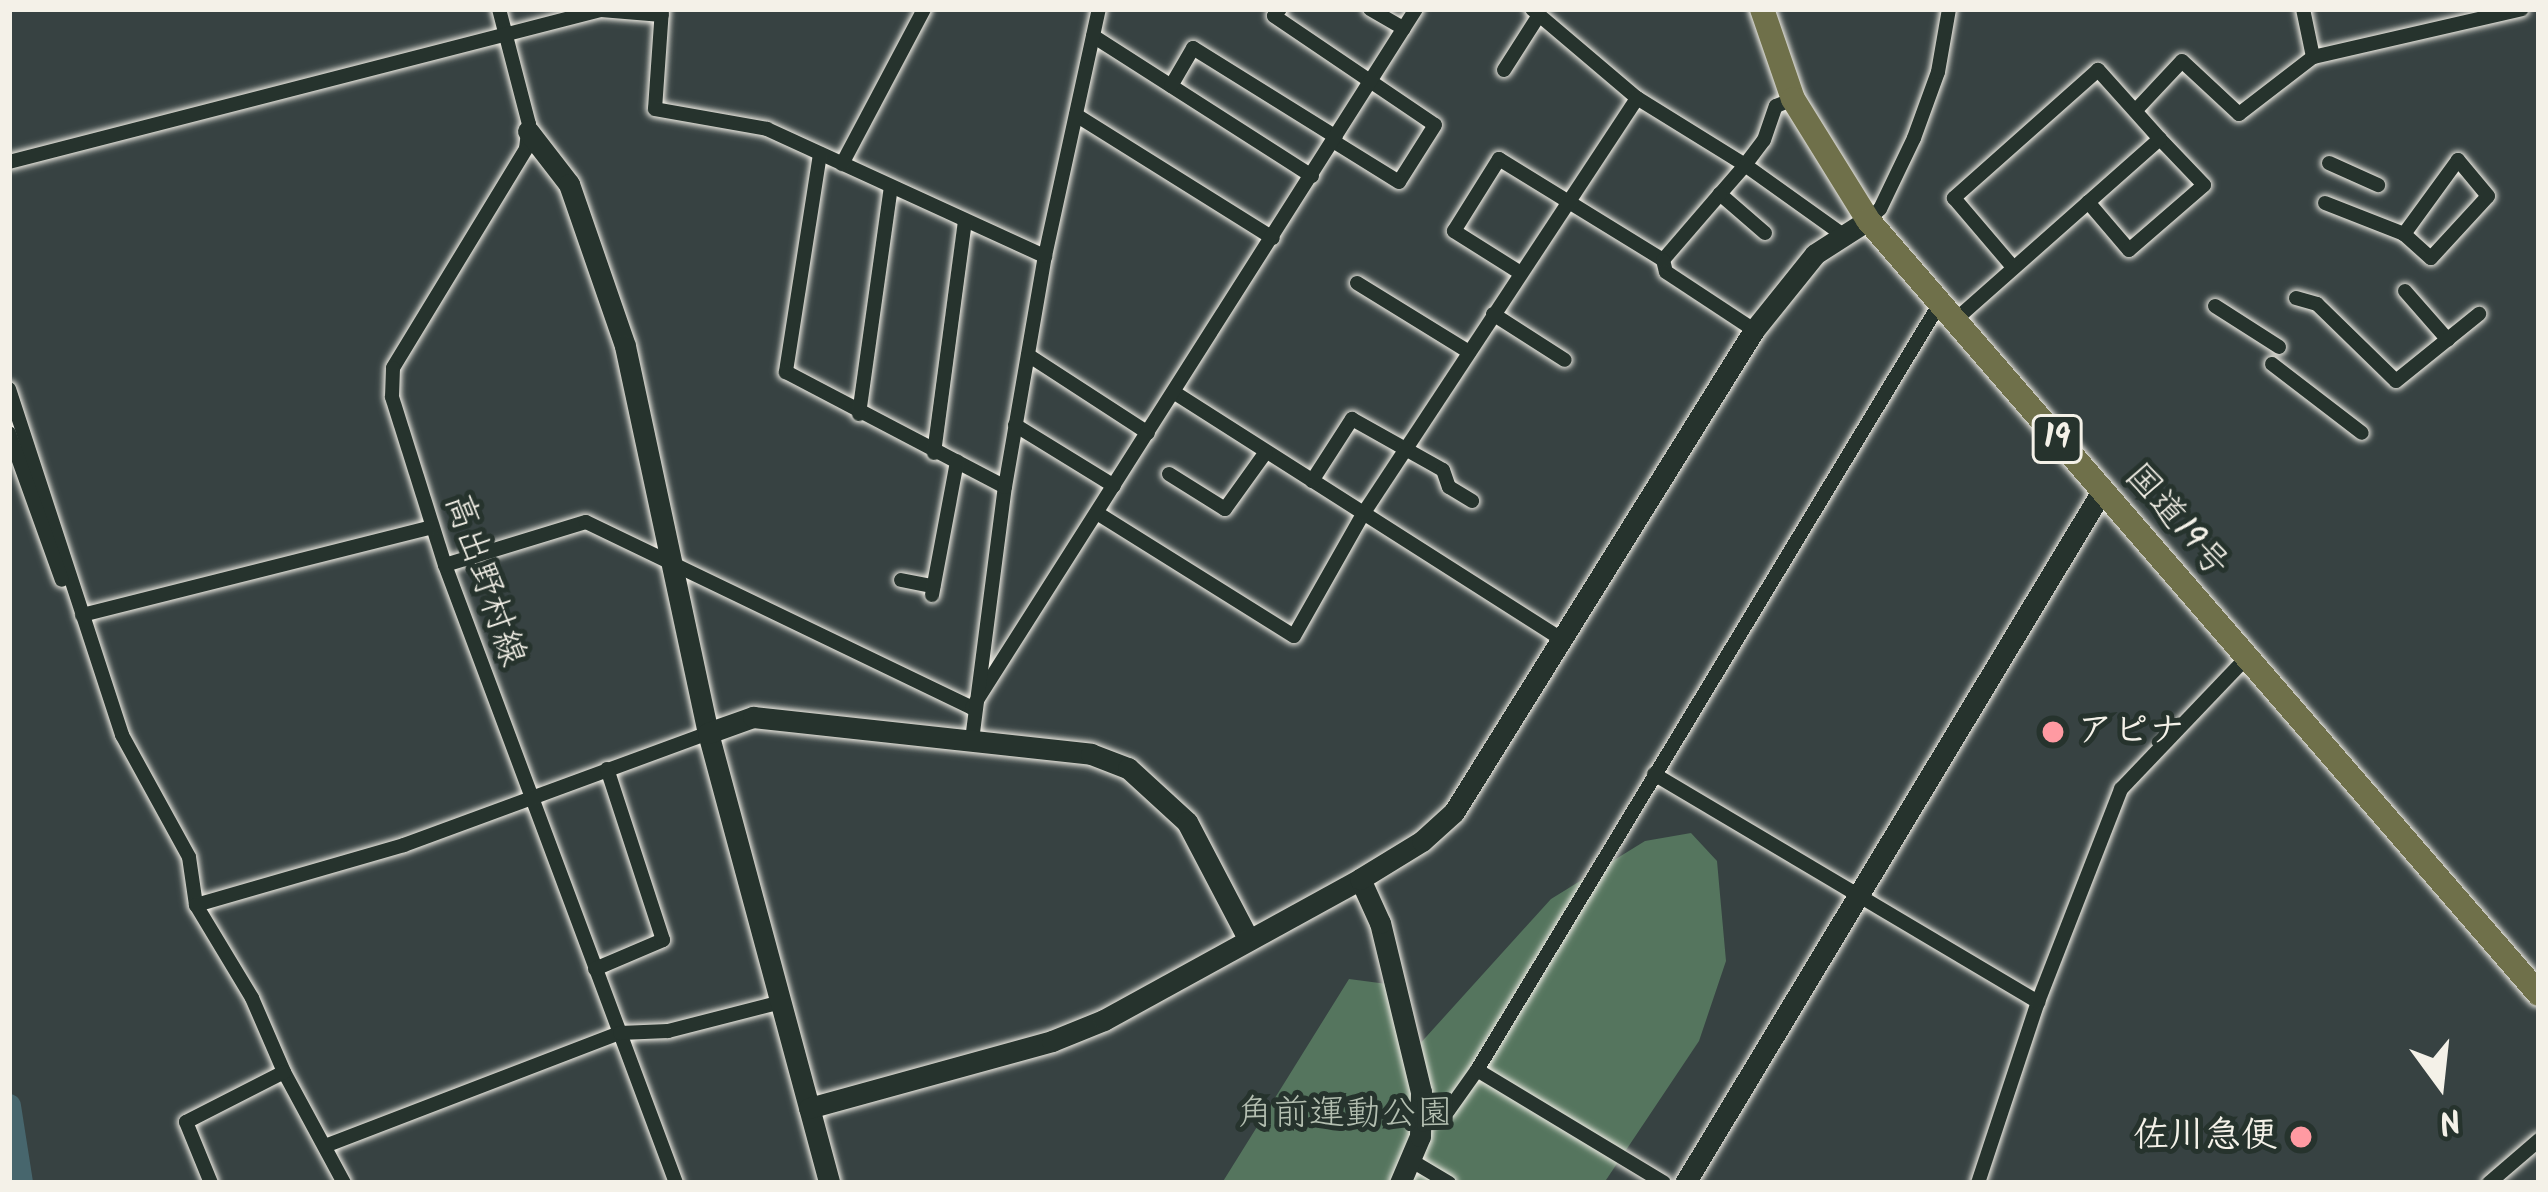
<!DOCTYPE html>
<html>
<head>
<meta charset="utf-8">
<style>
	body { margin:0 }
	#map { position:relative; width:2548px; height:1192px; overflow:hidden; background:#374242; font-family:Kalam,"Klee One",sans-serif }
	div>[style] { position:absolute }
	[style*='--x'] { left:calc(var(--x)*1px); top:calc(var(--y)*1px); width:calc(var(--w)*1px); rotate:calc(var(--a)*1deg) }
	.green>* { inset:0; background:#55755e }
	.river>* { height:24px; margin:-12px; padding:0 12px; transform-origin:12px; border-radius:12px; background:#47666d }
	.roads { filter:drop-shadow(0 0 3px #f4f1e8) drop-shadow(0 0 3px #f4f1e8) }
	.street>* { height:14px; margin:-7px; padding:0 7px; transform-origin:7px; border-radius:7px; background:#26332d }
	.secondary>* { height:21px; margin:-10.5px; padding:0 10.5px; transform-origin:10.5px; border-radius:10.5px; background:#26332d }
	.highway>* { height:24px; margin:-12px; padding:0 12px; transform-origin:12px; border-radius:12px; background:#6f704a }
	.dots>* { width:33px; height:33px; translate:-50% -50%; box-sizing:border-box; border:6px solid #26332d; border-radius:50% }
	span { translate:-50% -50%; white-space:nowrap; text-align:center; line-height:1.15; -webkit-text-stroke:10px #26332d; paint-order:stroke }
	.shield-label span { padding:3px 9px; background:#26332d; border:3px solid; border-radius:9px; -webkit-text-stroke-width:0 }
	.shield-label { font-size:33px; color:#f4f1e8; font-weight:700 }
	.street-label { font-size:36px; color:#f4f1e8 }
	.poi-label { font-size:36px; color:#f4f1e8; font-weight:700 }
	.left { translate:0 -50%; text-align:left }
	.right { translate:-100% -50%; text-align:right }
	.park-label { font-size:36px; color:#b4bfb1 }
	.frame { position:absolute; inset:0; border:12px solid #f4f1e8; pointer-events:none }
	.north { position:absolute; left:2380px; top:1024px; width:120px; height:120px; -webkit-text-stroke:9px #26332d; paint-order:stroke; rotate:165deg; font-size:33px; font-weight:700; line-height:48px; text-align:center; color:#f4f1e8 }
	.north::after { content:''; display:block; margin:auto; width:42px; height:54px; background:#f4f1e8; clip-path:polygon(50% 0,100% 100%,50% 72%,0 100%) }
</style>
</head>
<body>
<div id="map">
	<div class="green">
		<i style="clip-path:polygon(1691px 833px,1717px 861px,1726px 961px,1699px 1041px,1604px 1183px,1222px 1183px,1349px 979px,1387px 984px,1407px 1058px,1551px 899px,1645px 841px)"></i>
	</div>
	<div class="river">
		<i style="--x:9;--y:1106;--w:78;--a:81.1"></i>
	</div>
	<div class="roads">
		<div class="street">
			<i style="--x:499;--y:9;--w:119;--a:75.4"></i>
			<i style="--x:529;--y:124;--w:25;--a:97"></i>
			<i style="--x:526;--y:149;--w:256;--a:121.3"></i>
			<i style="--x:393;--y:368;--w:29;--a:92"></i>
			<i style="--x:392;--y:397;--w:176;--a:72.5"></i>
			<i style="--x:445;--y:565;--w:660;--a:69.5"></i>
			<i style="--x:662;--y:9;--w:100;--a:94"></i>
			<i style="--x:655;--y:109;--w:114;--a:10.1"></i>
			<i style="--x:767;--y:129;--w:306;--a:24.6"></i>
			<i style="--x:1280;--y:9;--w:9;--a:131"></i>
			<i style="--x:1274;--y:16;--w:194;--a:34.1"></i>
			<i style="--x:1435;--y:125;--w:67;--a:122.3"></i>
			<i style="--x:1399;--y:182;--w:78;--a:-148.2"></i>
			<i style="--x:1370;--y:9;--w:39;--a:30"></i>
			<i style="--x:1532;--y:9;--w:138;--a:40.3"></i>
			<i style="--x:1637;--y:98;--w:127;--a:31.8"></i>
			<i style="--x:1745;--y:165;--w:31;--a:-53"></i>
			<i style="--x:1764;--y:140;--w:36;--a:-71"></i>
			<i style="--x:1776;--y:106;--w:18;--a:-22"></i>
			<i style="--x:2303;--y:9;--w:49;--a:78.2"></i>
			<i style="--x:1093;--y:36;--w:260;--a:32.6"></i>
			<i style="--x:1504;--y:70;--w:65;--a:-57.5"></i>
			<i style="--x:1171;--y:86;--w:44;--a:-59.9"></i>
			<i style="--x:1193;--y:48;--w:168;--a:31.9"></i>
			<i style="--x:2136;--y:110;--w:67;--a:-46.8"></i>
			<i style="--x:2182;--y:61;--w:78;--a:42.9"></i>
			<i style="--x:2239;--y:114;--w:93;--a:-37.6"></i>
			<i style="--x:2313;--y:57;--w:214;--a:-12.9"></i>
			<i style="--x:1076;--y:115;--w:232;--a:32"></i>
			<i style="--x:820;--y:154;--w:221;--a:98.9"></i>
			<i style="--x:786;--y:372;--w:247;--a:27.7"></i>
			<i style="--x:9;--y:162;--w:611;--a:-14.4"></i>
			<i style="--x:601;--y:10;--w:61;--a:4.7"></i>
			<i style="--x:2329;--y:163;--w:54;--a:24.2"></i>
			<i style="--x:842;--y:164;--w:175;--a:-62.1"></i>
			<i style="--x:2088;--y:202;--w:63;--a:49.5"></i>
			<i style="--x:2129;--y:250;--w:99;--a:-40.9"></i>
			<i style="--x:2204;--y:185;--w:64;--a:-133.7"></i>
			<i style="--x:2325;--y:203;--w:85;--a:21.4"></i>
			<i style="--x:2404;--y:234;--w:36;--a:42"></i>
			<i style="--x:2431;--y:258;--w:84;--a:-47.4"></i>
			<i style="--x:2488;--y:196;--w:47;--a:-129.8"></i>
			<i style="--x:2458;--y:160;--w:92;--a:126.1"></i>
			<i style="--x:1868;--y:220;--w:16;--a:-43"></i>
			<i style="--x:1880;--y:209;--w:79;--a:-64.4"></i>
			<i style="--x:1914;--y:138;--w:70;--a:-70"></i>
			<i style="--x:1938;--y:72;--w:64;--a:-80.1"></i>
			<i style="--x:1765;--y:233;--w:60;--a:-139.1"></i>
			<i style="--x:1720;--y:194;--w:38;--a:-49"></i>
			<i style="--x:1745;--y:165;--w:120;--a:35.5"></i>
			<i style="--x:1663;--y:260;--w:87;--a:-49.2"></i>
			<i style="--x:1519;--y:272;--w:77;--a:-147.8"></i>
			<i style="--x:1454;--y:231;--w:85;--a:-58"></i>
			<i style="--x:1499;--y:159;--w:193;--a:31.6"></i>
			<i style="--x:1663;--y:260;--w:12;--a:76"></i>
			<i style="--x:1666;--y:272;--w:105;--a:33.4"></i>
			<i style="--x:1357;--y:283;--w:132;--a:31.6"></i>
			<i style="--x:2405;--y:291;--w:65;--a:48.7"></i>
			<i style="--x:2296;--y:298;--w:22;--a:16"></i>
			<i style="--x:2317;--y:304;--w:110;--a:44.3"></i>
			<i style="--x:2396;--y:381;--w:107;--a:-38.9"></i>
			<i style="--x:2215;--y:306;--w:76;--a:32.6"></i>
			<i style="--x:1493;--y:314;--w:85;--a:32.6"></i>
			<i style="--x:1954;--y:321;--w:275;--a:-41.5"></i>
			<i style="--x:2160;--y:139;--w:93;--a:-131.9"></i>
			<i style="--x:2098;--y:70;--w:193;--a:138.4"></i>
			<i style="--x:1954;--y:198;--w:91;--a:49.5"></i>
			<i style="--x:1028;--y:355;--w:143;--a:33"></i>
			<i style="--x:2272;--y:364;--w:113;--a:37.5"></i>
			<i style="--x:9;--y:389;--w:364;--a:71.9"></i>
			<i style="--x:122;--y:735;--w:139;--a:61.2"></i>
			<i style="--x:189;--y:857;--w:49;--a:81.7"></i>
			<i style="--x:196;--y:905;--w:109;--a:58.9"></i>
			<i style="--x:252;--y:998;--w:81;--a:66.6"></i>
			<i style="--x:284;--y:1072;--w:126;--a:61.6"></i>
			<i style="--x:1175;--y:393;--w:456;--a:32.5"></i>
			<i style="--x:859;--y:414;--w:229;--a:-82"></i>
			<i style="--x:1015;--y:425;--w:116;--a:31.6"></i>
			<i style="--x:9;--y:433;--w:156;--a:70.2"></i>
			<i style="--x:934;--y:453;--w:233;--a:-82.4"></i>
			<i style="--x:1169;--y:474;--w:66;--a:32"></i>
			<i style="--x:1225;--y:509;--w:70;--a:-54.3"></i>
			<i style="--x:1312;--y:481;--w:74;--a:-57.2"></i>
			<i style="--x:1352;--y:419;--w:104;--a:29.3"></i>
			<i style="--x:1443;--y:470;--w:18;--a:71"></i>
			<i style="--x:1449;--y:487;--w:27;--a:31"></i>
			<i style="--x:1097;--y:513;--w:232;--a:32"></i>
			<i style="--x:1294;--y:636;--w:140;--a:-60.5"></i>
			<i style="--x:1363;--y:514;--w:498;--a:-56.6"></i>
			<i style="--x:445;--y:565;--w:147;--a:-17"></i>
			<i style="--x:586;--y:522;--w:428;--a:25.7"></i>
			<i style="--x:901;--y:580;--w:33;--a:11"></i>
			<i style="--x:932;--y:595;--w:136;--a:-79.4"></i>
			<i style="--x:82;--y:615;--w:361;--a:-14.1"></i>
			<i style="--x:972;--y:708;--w:828;--a:-57.58"></i>
			<i style="--x:972;--y:740;--w:255;--a:-82.6"></i>
			<i style="--x:1005;--y:487;--w:234;--a:-80.2"></i>
			<i style="--x:1045;--y:256;--w:253;--a:-77.7"></i>
			<i style="--x:1654;--y:774;--w:447;--a:30.7"></i>
			<i style="--x:196;--y:905;--w:216;--a:-16.1"></i>
			<i style="--x:404;--y:845;--w:324;--a:-20.2"></i>
			<i style="--x:595;--y:969;--w:74;--a:-23.1"></i>
			<i style="--x:663;--y:940;--w:180;--a:-108.1"></i>
			<i style="--x:1477;--y:1070;--w:218;--a:31.1"></i>
			<i style="--x:1423;--y:1122;--w:27;--a:-24"></i>
			<i style="--x:1448;--y:1111;--w:50;--a:-54.7"></i>
			<i style="--x:1477;--y:1070;--w:896;--a:-58.88"></i>
			<i style="--x:325;--y:1146;--w:316;--a:-21"></i>
			<i style="--x:620;--y:1033;--w:48;--a:-2.4"></i>
			<i style="--x:668;--y:1031;--w:113;--a:-14.4"></i>
			<i style="--x:1412;--y:1161;--w:43;--a:30.7"></i>
			<i style="--x:211;--y:1183;--w:66;--a:-112.3"></i>
			<i style="--x:186;--y:1122;--w:110;--a:-27"></i>
			<i style="--x:1978;--y:1183;--w:191;--a:-71.7"></i>
			<i style="--x:2038;--y:1002;--w:229;--a:-68.7"></i>
			<i style="--x:2121;--y:789;--w:182;--a:-46.3"></i>
			<i style="--x:2489;--y:1183;--w:66;--a:-40.7"></i>
		</div>
		<div class="secondary">
			<i style="--x:528;--y:131;--w:67;--a:52.3"></i>
			<i style="--x:569;--y:184;--w:171;--a:70.9"></i>
			<i style="--x:625;--y:346;--w:396;--a:77.9"></i>
			<i style="--x:708;--y:733;--w:466;--a:74.9"></i>
			<i style="--x:708;--y:733;--w:48;--a:-19.6"></i>
			<i style="--x:753;--y:717;--w:340;--a:6.2"></i>
			<i style="--x:1091;--y:754;--w:40;--a:21"></i>
			<i style="--x:1128;--y:768;--w:80;--a:42.5"></i>
			<i style="--x:1187;--y:822;--w:133;--a:62.3"></i>
			<i style="--x:809;--y:1108;--w:252;--a:-15.4"></i>
			<i style="--x:1052;--y:1041;--w:56;--a:-22"></i>
			<i style="--x:1104;--y:1020;--w:292;--a:-28.8"></i>
			<i style="--x:1400;--y:1183;--w:51;--a:-66.9"></i>
			<i style="--x:1420;--y:1136;--w:44;--a:-88.7"></i>
			<i style="--x:1421;--y:1092;--w:174;--a:-103.6"></i>
			<i style="--x:1380;--y:923;--w:48;--a:-114.4"></i>
			<i style="--x:1360;--y:879;--w:73;--a:-31.5"></i>
			<i style="--x:1422;--y:841;--w:43;--a:-42.2"></i>
			<i style="--x:1454;--y:812;--w:568;--a:-58.1"></i>
			<i style="--x:1754;--y:330;--w:97;--a:-51.2"></i>
			<i style="--x:1815;--y:254;--w:63;--a:-32.7"></i>
			<i style="--x:1685;--y:1183;--w:808;--a:-58.93"></i>
		</div>
		<div class="highway">
			<i style="--x:1762;--y:9;--w:95;--a:71"></i>
			<i style="--x:1793;--y:99;--w:142;--a:58.2"></i>
			<i style="--x:1868;--y:220;--w:1024;--a:49.08"></i>
		</div>
	</div>
	<div class="dots">
		<i style="left:2053px;top:732px;background:#ff9aa2"></i>
		<i style="left:2301px;top:1137px;background:#ff9aa2"></i>
	</div>
	<div class="shield-label">
		<span style="left:2057px;top:439px">19</span>
	</div>
	<div class="street-label">
		<span style="left:2176px;top:521px;rotate:49deg">国道19号</span>
		<span style="left:484px;top:580px;rotate:71deg">高出野村線</span>
	</div>
	<div class="poi-label">
		<span class="left" style="left:2077px;top:732px">アピナ</span>
		<span class="right" style="left:2277px;top:1137px">佐川急便</span>
	</div>
	<div class="park-label">
		<span style="left:1345px;top:1115px">角前運動公園</span>
	</div>
	<div class="frame"></div>
	<div class="north">N</div>
</div>
</body>
</html>
